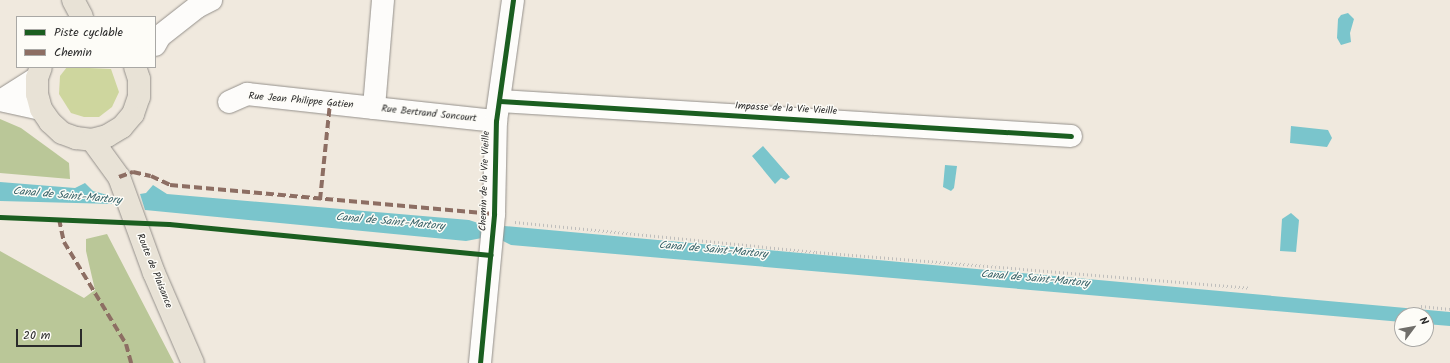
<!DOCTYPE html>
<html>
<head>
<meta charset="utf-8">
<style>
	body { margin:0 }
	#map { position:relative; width:1450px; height:363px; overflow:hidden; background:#f0e9de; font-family:Kalam,sans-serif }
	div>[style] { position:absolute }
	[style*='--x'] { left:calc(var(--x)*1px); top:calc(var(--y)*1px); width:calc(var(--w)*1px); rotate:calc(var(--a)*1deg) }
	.green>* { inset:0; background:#ced69e }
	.forest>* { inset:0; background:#bac798 }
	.water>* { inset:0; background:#7ac5cc }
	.path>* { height:2.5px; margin-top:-1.25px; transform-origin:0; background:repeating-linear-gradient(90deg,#bfbebc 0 1px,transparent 0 4px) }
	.roads { filter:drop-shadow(0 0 1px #94908b) drop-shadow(0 0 1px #94908b) }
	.minor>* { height:22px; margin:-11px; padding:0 11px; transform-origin:11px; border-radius:11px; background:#fdfcfa }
	.major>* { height:22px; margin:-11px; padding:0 11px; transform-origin:11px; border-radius:11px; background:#e8e2d6 }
	.quiet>* { height:4px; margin-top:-2px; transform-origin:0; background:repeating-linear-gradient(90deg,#8d6e63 0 8px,transparent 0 12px) }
	.cycleway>* { height:5px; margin:-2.5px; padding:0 2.5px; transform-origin:2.5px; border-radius:2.5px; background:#1b5e20 }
	span { translate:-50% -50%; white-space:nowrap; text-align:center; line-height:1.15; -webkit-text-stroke:3px #fdfcf7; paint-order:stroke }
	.street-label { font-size:10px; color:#2b2b2b }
	.water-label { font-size:11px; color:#376268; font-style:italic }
	.legend { position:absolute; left:16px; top:16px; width:140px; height:52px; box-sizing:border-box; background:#fdfcf7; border:1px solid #a9a8a5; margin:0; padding:5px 7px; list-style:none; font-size:12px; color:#2b2b2b }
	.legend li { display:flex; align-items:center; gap:8px; height:20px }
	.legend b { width:20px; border:1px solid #a9a8a5 }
	.north { position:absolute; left:1394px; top:307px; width:40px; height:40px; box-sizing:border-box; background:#fdfcf7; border:1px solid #a9a8a5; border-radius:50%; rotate:58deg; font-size:11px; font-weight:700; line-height:16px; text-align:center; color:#2b2b2b }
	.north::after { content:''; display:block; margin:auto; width:14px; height:18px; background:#706e6a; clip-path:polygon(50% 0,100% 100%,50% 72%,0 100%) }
	.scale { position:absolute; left:16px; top:329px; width:66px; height:18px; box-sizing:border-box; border:2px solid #2b2b2b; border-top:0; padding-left:5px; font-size:12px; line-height:14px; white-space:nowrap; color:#2b2b2b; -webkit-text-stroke:3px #fdfcf7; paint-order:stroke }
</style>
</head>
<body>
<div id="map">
	<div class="green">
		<i style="clip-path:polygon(67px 67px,111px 69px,119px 92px,112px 107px,99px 117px,84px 117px,71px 113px,59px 94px,60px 76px)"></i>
	</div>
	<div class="forest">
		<i style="clip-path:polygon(0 119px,21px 128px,69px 163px,70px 179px,0 173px)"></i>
		<i style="clip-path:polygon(107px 234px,174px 363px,0 363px,0 251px,84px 298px,95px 290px,86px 251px,86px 239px)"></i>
	</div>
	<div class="water">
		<i style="clip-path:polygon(1348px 13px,1354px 19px,1350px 33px,1351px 42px,1341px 45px,1337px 38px,1338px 19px,1341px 15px)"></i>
		<i style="clip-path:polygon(1291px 126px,1328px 130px,1332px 138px,1327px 147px,1290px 143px)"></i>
		<i style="clip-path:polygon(763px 146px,790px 177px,786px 180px,781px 178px,775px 184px,752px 156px)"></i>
		<i style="clip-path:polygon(945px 165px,957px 166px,954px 188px,951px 191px,943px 187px)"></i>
		<i style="clip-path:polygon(0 182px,75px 188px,85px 183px,93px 191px,111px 196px,114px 204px,0 201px)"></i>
		<i style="clip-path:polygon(153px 185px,167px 194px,469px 220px,481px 224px,482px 238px,466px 241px,145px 210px,140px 194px,146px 193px)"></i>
		<i style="clip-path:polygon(1291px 213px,1299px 220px,1296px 252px,1280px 251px,1282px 219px)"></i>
		<i style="clip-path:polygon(504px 226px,1450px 312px,1450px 326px,1426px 324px,1426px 315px,1402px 315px,1402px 322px,511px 245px,499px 239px)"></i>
	</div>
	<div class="path">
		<i style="--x:515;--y:222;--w:302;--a:5.7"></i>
		<i style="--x:816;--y:252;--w:435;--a:4.7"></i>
		<i style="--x:1421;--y:306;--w:29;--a:6"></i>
	</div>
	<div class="roads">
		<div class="minor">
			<i style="--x:383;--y:0;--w:108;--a:94.8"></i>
			<i style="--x:374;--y:108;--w:123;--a:6.1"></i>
			<i style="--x:155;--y:45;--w:10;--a:-61"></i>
			<i style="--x:160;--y:36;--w:47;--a:-38.1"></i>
			<i style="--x:197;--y:7;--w:16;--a:-27"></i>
			<i style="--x:0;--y:100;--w:42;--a:12.4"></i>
			<i style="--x:2;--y:100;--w:41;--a:-32.2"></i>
			<i style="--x:500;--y:101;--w:572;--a:3.51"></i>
			<i style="--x:229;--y:102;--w:20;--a:-24"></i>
			<i style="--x:247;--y:94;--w:128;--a:6.3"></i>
			<i style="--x:480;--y:363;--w:150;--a:-84.6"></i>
			<i style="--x:494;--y:214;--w:93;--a:-88.8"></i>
			<i style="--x:496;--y:121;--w:122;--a:-82"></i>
		</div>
		<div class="major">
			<i style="--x:73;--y:0;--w:19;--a:62"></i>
			<i style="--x:41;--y:67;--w:12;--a:110"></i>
			<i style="--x:37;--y:78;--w:16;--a:90"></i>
			<i style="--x:37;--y:94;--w:16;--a:75"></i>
			<i style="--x:41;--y:109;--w:16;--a:55"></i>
			<i style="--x:50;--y:122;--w:16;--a:43"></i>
			<i style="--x:62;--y:133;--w:15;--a:20"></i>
			<i style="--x:76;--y:138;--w:16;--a:7"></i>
			<i style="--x:92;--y:140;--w:16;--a:-15"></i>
			<i style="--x:107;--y:136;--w:17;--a:-31"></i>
			<i style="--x:122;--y:127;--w:17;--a:-50"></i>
			<i style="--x:133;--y:114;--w:18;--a:-71"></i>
			<i style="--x:139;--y:97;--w:18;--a:-90"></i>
			<i style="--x:139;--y:79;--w:13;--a:-108"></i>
			<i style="--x:92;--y:140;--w:46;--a:53.9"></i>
			<i style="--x:119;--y:177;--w:102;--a:70"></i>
			<i style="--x:154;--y:273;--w:98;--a:66.6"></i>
		</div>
	</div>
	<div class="quiet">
		<i style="--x:119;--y:177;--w:15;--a:-20"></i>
		<i style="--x:133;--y:172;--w:18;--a:13"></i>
		<i style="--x:151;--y:176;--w:21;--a:25"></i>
		<i style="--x:170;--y:185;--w:325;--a:5.1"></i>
		<i style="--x:320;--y:200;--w:98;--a:-84.1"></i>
		<i style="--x:59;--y:219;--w:24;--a:78"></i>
		<i style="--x:64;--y:242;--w:119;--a:58.7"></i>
		<i style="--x:126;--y:344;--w:20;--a:75"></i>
	</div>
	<div class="cycleway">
		<i style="--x:500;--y:101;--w:572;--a:3.51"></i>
		<i style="--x:0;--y:217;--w:169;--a:2.4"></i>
		<i style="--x:169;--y:224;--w:323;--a:5.5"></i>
		<i style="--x:480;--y:363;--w:150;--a:-84.6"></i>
		<i style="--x:494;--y:214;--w:93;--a:-88.8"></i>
		<i style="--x:496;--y:121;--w:122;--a:-82"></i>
	</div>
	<div class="street-label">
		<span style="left:301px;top:101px;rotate:5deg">Rue Jean Philippe Gatien</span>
		<span style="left:786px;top:109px;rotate:3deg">Impasse de la Vie Vieille</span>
		<span style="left:429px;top:114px;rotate:6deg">Rue Bertrand Soncourt</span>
		<span style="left:485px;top:181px;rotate:-88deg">Chemin de la Vie Vieille</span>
		<span style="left:154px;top:271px;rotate:68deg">Route de Plaisance</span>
	</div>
	<div class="water-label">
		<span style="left:67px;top:196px;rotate:5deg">Canal de Saint-Martory</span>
		<span style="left:390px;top:222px;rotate:5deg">Canal de Saint-Martory</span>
		<span style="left:713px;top:250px;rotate:5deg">Canal de Saint-Martory</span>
		<span style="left:1035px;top:279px;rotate:5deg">Canal de Saint-Martory</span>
	</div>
	<ul class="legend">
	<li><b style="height:5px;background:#1b5e20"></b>Piste cyclable</li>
	<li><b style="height:5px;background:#8d6e63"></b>Chemin</li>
	</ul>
	<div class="north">N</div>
	<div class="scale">20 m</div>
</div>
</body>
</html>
